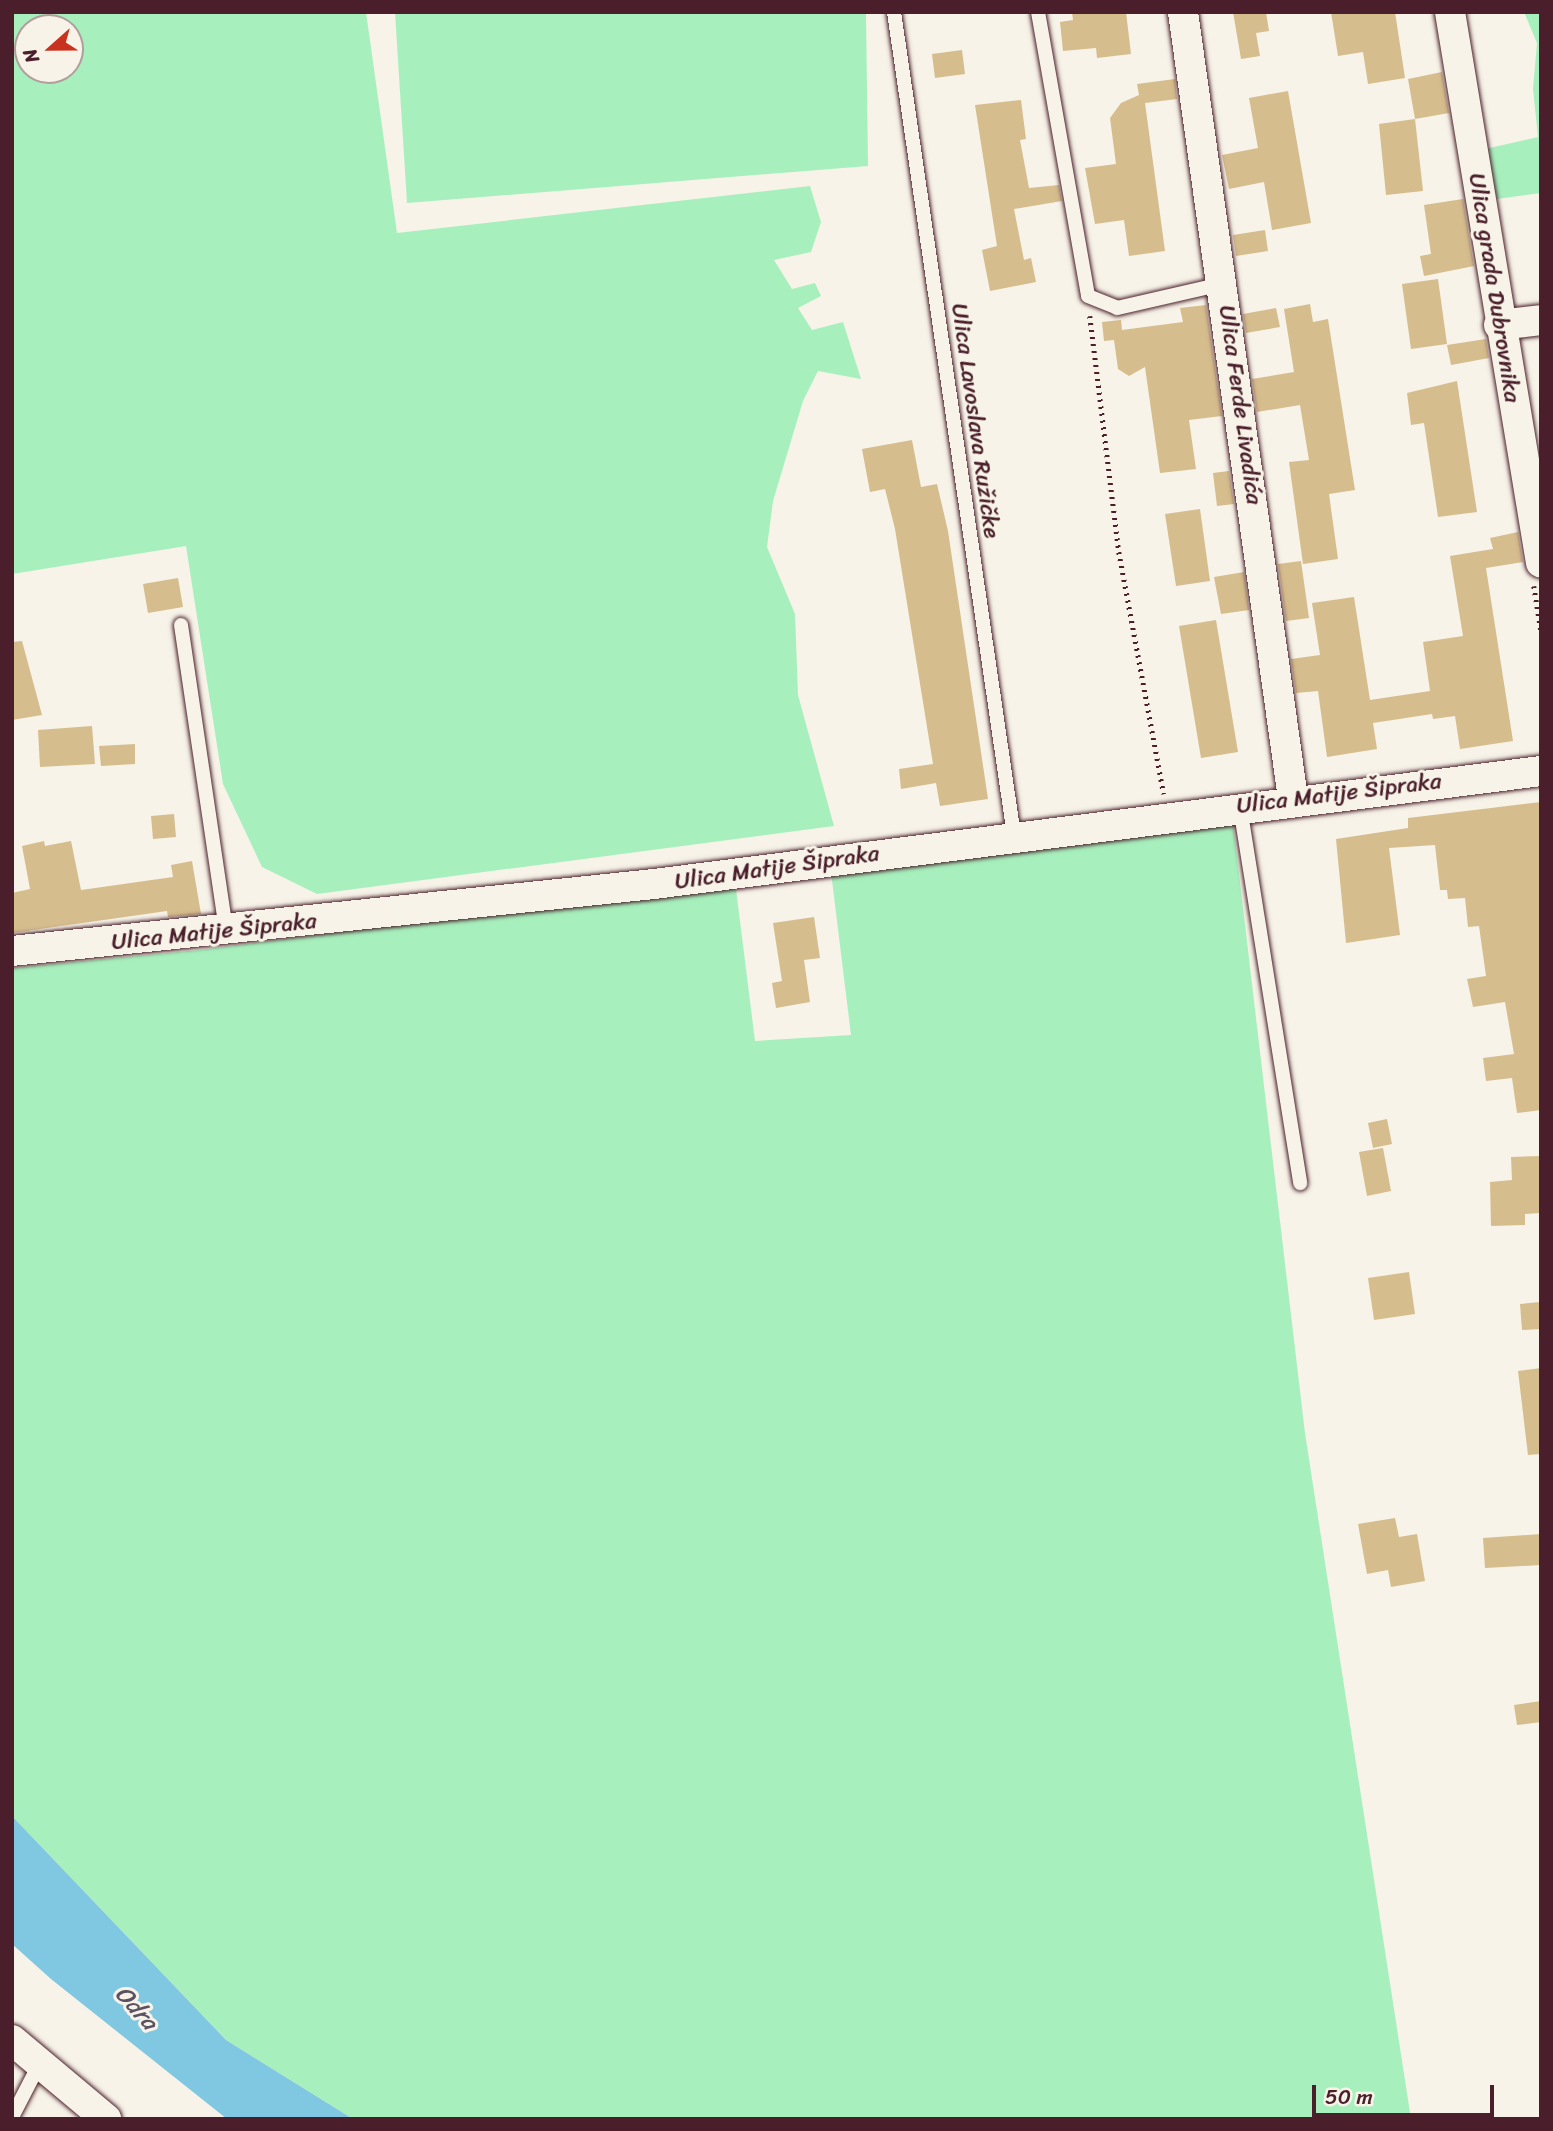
<!DOCTYPE html>
<html>
<head>
<meta charset="utf-8">
<style>
	body { margin:0 }
	#map { position:relative; width:1553px; height:2131px; overflow:hidden; background:#f7f3e8; font-family:Sriracha,sans-serif }
	div>[style] { position:absolute }
	[style*='--x'] { left:calc(var(--x)*1px); top:calc(var(--y)*1px); width:calc(var(--w)*1px); rotate:calc(var(--a)*1deg) }
	.green>* { inset:0; background:#a7f0bd }
	.water>* { inset:0; background:#80c8e1 }
	.building>* { inset:0; background:#d6bd8d }
	.path>* { height:4.5px; margin-top:-2.25px; transform-origin:0; background:repeating-linear-gradient(90deg,#4a1f2b 0 2px,transparent 0 7px) }
	.roads { filter:drop-shadow(0 0 2px #4a1f2b) drop-shadow(0 0 2px #4a1f2b) }
	.service>* { height:14px; margin:-7px; padding:0 7px; transform-origin:7px; border-radius:7px; background:#f7f3e8 }
	.minor>* { height:30px; margin:-15px; padding:0 15px; transform-origin:15px; border-radius:15px; background:#f7f3e8 }
	span { translate:-50% -50%; white-space:nowrap; text-align:center; line-height:1.15; -webkit-text-stroke:6px #f7f3e8; paint-order:stroke }
	.street-label { font-size:23px; color:#4a1f2b }
	.water-label { font-size:24px; color:#5a5262; font-style:italic }
	.frame { position:absolute; inset:0; border:14px solid #4a1f2b; pointer-events:none }
	.north { position:absolute; left:14px; top:14px; width:70px; height:70px; box-sizing:border-box; background:#f7f3e8; border:2px solid #b29e9c; border-radius:50%; rotate:249deg; font-size:19px; font-weight:700; line-height:28px; text-align:center; color:#4a1f2b }
	.north::after { content:''; display:block; margin:auto; width:24px; height:32px; background:#c8321e; clip-path:polygon(50% 0,100% 100%,50% 72%,0 100%) }
	.scale { position:absolute; left:1312px; top:2085px; width:182px; height:32px; box-sizing:border-box; border:4px solid #4a1f2b; border-top:0; padding-left:9px; font-size:21px; line-height:24px; white-space:nowrap; color:#4a1f2b; -webkit-text-stroke:5px #f7f3e8; paint-order:stroke }
</style>
</head>
<body>
<div id="map">
	<div class="green">
		<i style="clip-path:polygon(evenodd,12px 12px,366px 12px,397px 233px,810px 186px,821px 222px,811px 252px,774px 260px,792px 289px,815px 283px,821px 296px,798px 308px,812px 330px,843px 322px,861px 379px,818px 371px,803px 401px,773px 501px,767px 547px,795px 614px,798px 695px,834px 826px,317px 894px,262px 867px,223px 784px,186px 546px,12px 574px,12px 12px,28px 28px,70px 28px,70px 70px,28px 70px,28px 28px)"></i>
		<i style="clip-path:polygon(395px 12px,866px 12px,868px 166px,407px 203px)"></i>
		<i style="clip-path:polygon(1524px 12px,1541px 12px,1541px 193px,1497px 199px,1485px 149px,1538px 137px,1533px 89px,1537px 43px)"></i>
		<i style="clip-path:polygon(1233px 823px,1305px 1433px,1411px 2119px,353px 2119px,226px 2040px,12px 1816px,12px 968px,199px 950px,735px 881px,755px 1041px,851px 1035px,831px 872px)"></i>
	</div>
	<div class="water">
		<i style="clip-path:polygon(12px 1816px,226px 2040px,353px 2119px,227px 2119px,51px 1979px,12px 1944px)"></i>
	</div>
	<div class="building">
		<i style="clip-path:polygon(1072px 12px,1126px 12px,1131px 54px,1097px 58px,1096px 48px,1063px 51px,1060px 22px,1073px 20px)"></i>
		<i style="clip-path:polygon(1233px 12px,1266px 12px,1269px 31px,1256px 33px,1260px 56px,1241px 59px)"></i>
		<i style="clip-path:polygon(1331px 12px,1395px 12px,1405px 78px,1368px 84px,1363px 52px,1338px 56px)"></i>
		<i style="clip-path:polygon(962px 50px,965px 74px,935px 78px,932px 54px)"></i>
		<i style="clip-path:polygon(1442px 72px,1449px 113px,1415px 119px,1408px 79px)"></i>
		<i style="clip-path:polygon(1175px 79px,1177px 99px,1145px 103px,1165px 251px,1129px 256px,1124px 220px,1095px 224px,1085px 168px,1116px 164px,1110px 118px,1121px 103px,1139px 95px,1137px 84px)"></i>
		<i style="clip-path:polygon(1288px 91px,1311px 223px,1272px 230px,1264px 182px,1229px 189px,1222px 155px,1258px 148px,1249px 98px)"></i>
		<i style="clip-path:polygon(1021px 100px,1026px 139px,1020px 140px,1029px 188px,1059px 185px,1062px 201px,1014px 209px,1024px 260px,1031px 258px,1036px 282px,990px 291px,982px 250px,997px 246px,975px 105px)"></i>
		<i style="clip-path:polygon(1415px 119px,1423px 191px,1386px 195px,1379px 124px)"></i>
		<i style="clip-path:polygon(1463px 199px,1474px 266px,1424px 276px,1420px 256px,1431px 254px,1424px 205px)"></i>
		<i style="clip-path:polygon(1265px 230px,1268px 251px,1236px 256px,1233px 235px)"></i>
		<i style="clip-path:polygon(1438px 279px,1447px 344px,1411px 349px,1402px 284px)"></i>
		<i style="clip-path:polygon(1310px 304px,1313px 322px,1328px 319px,1355px 490px,1329px 494px,1338px 559px,1303px 564px,1289px 462px,1309px 460px,1300px 405px,1257px 412px,1252px 379px,1294px 372px,1284px 309px)"></i>
		<i style="clip-path:polygon(1206px 305px,1222px 416px,1189px 420px,1196px 469px,1160px 473px,1145px 367px,1129px 376px,1118px 369px,1114px 340px,1104px 341px,1102px 322px,1121px 320px,1122px 330px,1183px 322px,1180px 308px)"></i>
		<i style="clip-path:polygon(1276px 308px,1280px 327px,1246px 333px,1243px 314px)"></i>
		<i style="clip-path:polygon(1486px 339px,1489px 358px,1451px 365px,1447px 345px)"></i>
		<i style="clip-path:polygon(1457px 381px,1477px 512px,1438px 517px,1424px 423px,1411px 425px,1407px 393px)"></i>
		<i style="clip-path:polygon(912px 440px,921px 487px,937px 484px,948px 531px,988px 799px,940px 806px,936px 783px,901px 789px,899px 769px,933px 764px,895px 529px,885px 489px,870px 492px,862px 449px)"></i>
		<i style="clip-path:polygon(1229px 471px,1234px 504px,1217px 506px,1213px 473px)"></i>
		<i style="clip-path:polygon(1200px 509px,1210px 581px,1176px 586px,1165px 514px)"></i>
		<i style="clip-path:polygon(1518px 532px,1523px 562px,1486px 568px,1513px 741px,1460px 749px,1455px 716px,1433px 719px,1432px 714px,1373px 723px,1377px 749px,1327px 757px,1318px 691px,1296px 693px,1291px 659px,1320px 655px,1312px 603px,1354px 597px,1370px 700px,1430px 691px,1423px 642px,1463px 636px,1450px 556px,1493px 549px,1490px 538px)"></i>
		<i style="clip-path:polygon(1301px 561px,1309px 618px,1286px 621px,1278px 564px)"></i>
		<i style="clip-path:polygon(1244px 572px,1249px 610px,1221px 614px,1214px 577px)"></i>
		<i style="clip-path:polygon(178px 578px,183px 607px,148px 613px,143px 584px)"></i>
		<i style="clip-path:polygon(1216px 620px,1238px 752px,1201px 758px,1179px 626px)"></i>
		<i style="clip-path:polygon(22px 641px,42px 715px,12px 720px,12px 642px)"></i>
		<i style="clip-path:polygon(92px 726px,95px 764px,40px 767px,38px 730px)"></i>
		<i style="clip-path:polygon(135px 744px,135px 764px,101px 766px,99px 746px)"></i>
		<i style="clip-path:polygon(1541px 802px,1541px 1110px,1517px 1113px,1512px 1078px,1486px 1081px,1483px 1058px,1514px 1054px,1505px 1002px,1473px 1007px,1467px 979px,1486px 976px,1479px 926px,1468px 927px,1465px 898px,1448px 899px,1447px 890px,1440px 890px,1435px 845px,1389px 848px,1400px 935px,1346px 943px,1336px 839px,1408px 828px,1408px 818px)"></i>
		<i style="clip-path:polygon(174px 814px,176px 837px,153px 839px,151px 816px)"></i>
		<i style="clip-path:polygon(44px 841px,45px 846px,71px 841px,81px 890px,173px 877px,171px 865px,192px 861px,201px 914px,168px 917px,167px 911px,12px 933px,12px 893px,30px 889px,22px 846px)"></i>
		<i style="clip-path:polygon(814px 917px,820px 958px,804px 960px,810px 1002px,776px 1008px,772px 983px,782px 981px,773px 923px)"></i>
		<i style="clip-path:polygon(1387px 1119px,1392px 1144px,1373px 1148px,1368px 1123px)"></i>
		<i style="clip-path:polygon(1383px 1148px,1391px 1191px,1367px 1196px,1359px 1152px)"></i>
		<i style="clip-path:polygon(1541px 1156px,1541px 1213px,1525px 1214px,1525px 1225px,1491px 1226px,1490px 1182px,1512px 1180px,1511px 1157px)"></i>
		<i style="clip-path:polygon(1409px 1272px,1415px 1314px,1374px 1320px,1368px 1278px)"></i>
		<i style="clip-path:polygon(1540px 1302px,1541px 1329px,1522px 1330px,1520px 1304px)"></i>
		<i style="clip-path:polygon(1541px 1368px,1541px 1454px,1528px 1455px,1518px 1371px)"></i>
		<i style="clip-path:polygon(1395px 1518px,1399px 1537px,1417px 1534px,1425px 1581px,1391px 1587px,1388px 1570px,1367px 1574px,1358px 1524px)"></i>
		<i style="clip-path:polygon(1541px 1534px,1541px 1565px,1485px 1568px,1483px 1538px)"></i>
		<i style="clip-path:polygon(1541px 1701px,1541px 1722px,1517px 1725px,1514px 1705px)"></i>
	</div>
	<div class="path">
		<i style="--x:1090;--y:316;--w:238;--a:83"></i>
		<i style="--x:1119;--y:552;--w:246;--a:79.5"></i>
		<i style="--x:1534;--y:586;--w:45;--a:81"></i>
	</div>
	<div class="roads">
		<div class="service">
			<i style="--x:894;--y:12;--w:833;--a:81.71"></i>
			<i style="--x:1038;--y:12;--w:288;--a:80"></i>
			<i style="--x:1088;--y:296;--w:31;--a:22"></i>
			<i style="--x:1117;--y:308;--w:108;--a:-12.9"></i>
			<i style="--x:181;--y:625;--w:309;--a:81.6"></i>
			<i style="--x:1240;--y:807;--w:381;--a:80.9"></i>
			<i style="--x:12;--y:2117;--w:61;--a:-62.6"></i>
		</div>
		<div class="minor">
			<i style="--x:1183;--y:12;--w:795;--a:82.04"></i>
			<i style="--x:1450;--y:12;--w:558;--a:80.62"></i>
			<i style="--x:1499;--y:325;--w:42;--a:-6.8"></i>
			<i style="--x:12;--y:951;--w:645;--a:-5.96"></i>
			<i style="--x:654;--y:884;--w:894;--a:-7.26"></i>
			<i style="--x:12;--y:2040;--w:123;--a:40"></i>
		</div>
	</div>
	<div class="street-label">
		<span style="left:1494px;top:288px;rotate:81deg">Ulica grada Dubrovnika</span>
		<span style="left:1240px;top:405px;rotate:82deg">Ulica Ferde Livadića</span>
		<span style="left:975px;top:421px;rotate:82deg">Ulica Lavoslava Ružičke</span>
		<span style="left:1339px;top:794px;rotate:-7deg">Ulica Matije Šipraka</span>
		<span style="left:777px;top:868px;rotate:-8deg">Ulica Matije Šipraka</span>
		<span style="left:214px;top:932px;rotate:-6deg">Ulica Matije Šipraka</span>
	</div>
	<div class="water-label">
		<span style="left:136px;top:2008px;rotate:48deg">Odra</span>
	</div>
	<div class="frame"></div>
	<div class="north">N</div>
	<div class="scale">50 m</div>
</div>
</body>
</html>
